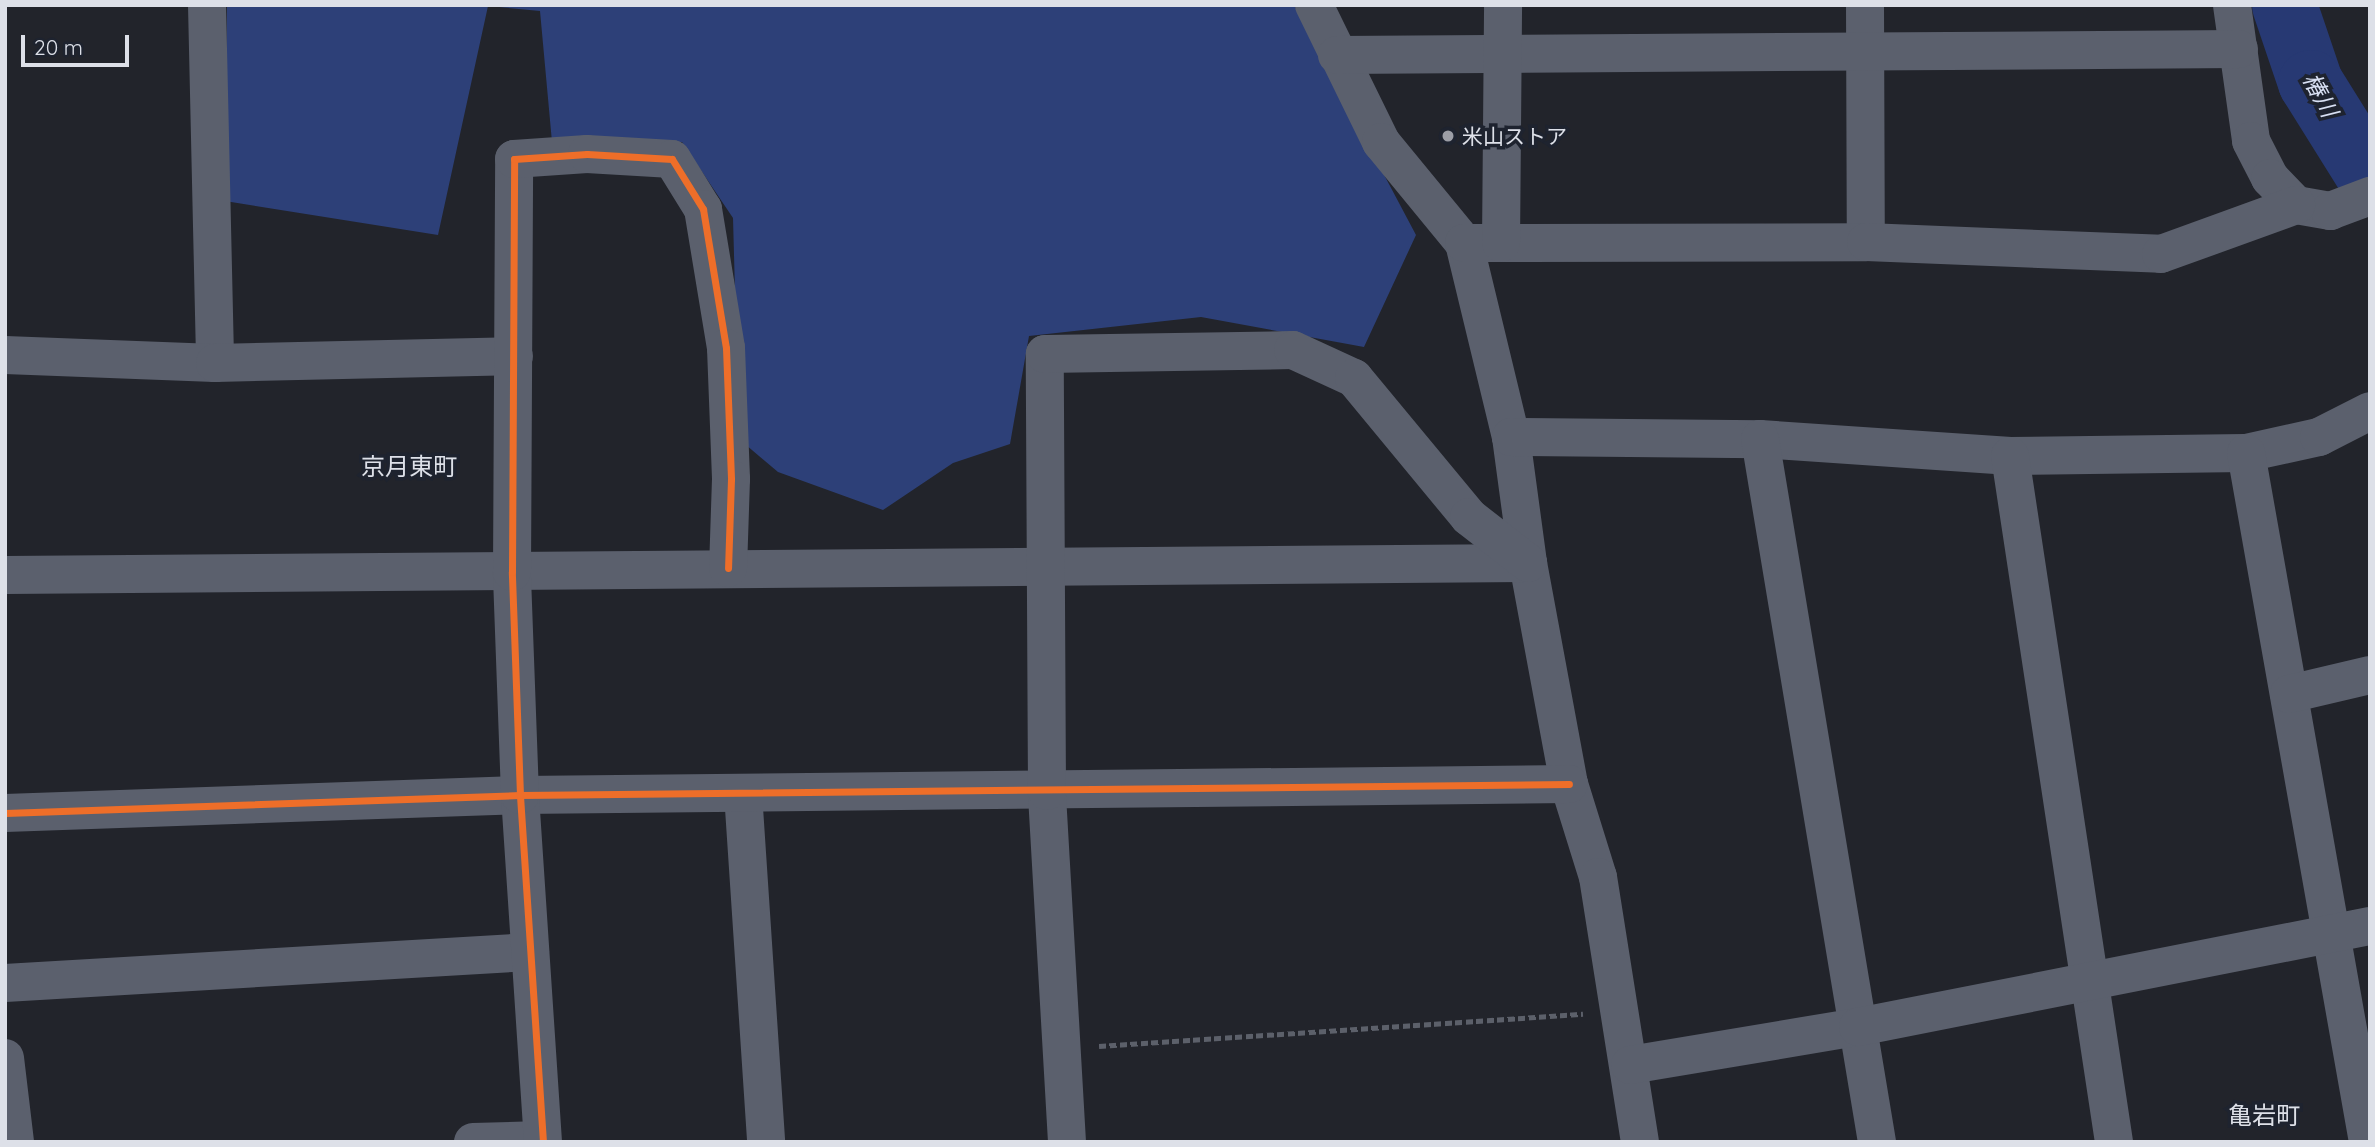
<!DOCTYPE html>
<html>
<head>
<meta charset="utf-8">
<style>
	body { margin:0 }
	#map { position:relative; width:2375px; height:1147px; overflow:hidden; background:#22242b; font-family:Quicksand,"Noto Sans JP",sans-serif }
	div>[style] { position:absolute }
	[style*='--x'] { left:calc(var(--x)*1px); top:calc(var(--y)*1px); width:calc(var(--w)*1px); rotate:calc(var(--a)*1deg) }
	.forest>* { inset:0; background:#2d4078 }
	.river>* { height:65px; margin:-32.5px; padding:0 32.5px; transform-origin:32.5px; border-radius:32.5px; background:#273973 }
	.path>* { height:4.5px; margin-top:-2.25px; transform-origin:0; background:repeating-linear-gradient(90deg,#5c606a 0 7px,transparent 0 10.5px) }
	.street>* { height:38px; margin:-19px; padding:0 19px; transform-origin:19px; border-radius:19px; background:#5b606d }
	.cycleway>* { height:7px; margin:-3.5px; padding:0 3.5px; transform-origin:3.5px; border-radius:3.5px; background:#ee6e29 }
	.dots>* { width:19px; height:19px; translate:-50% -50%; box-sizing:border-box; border:4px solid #1e232f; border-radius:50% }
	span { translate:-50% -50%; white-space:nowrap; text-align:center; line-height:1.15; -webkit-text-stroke:7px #1e232f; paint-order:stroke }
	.poi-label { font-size:21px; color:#dde0e8 }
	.left { translate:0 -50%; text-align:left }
	.water-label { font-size:23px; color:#d8e0f3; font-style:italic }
	.quarter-label { font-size:24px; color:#dde0e8 }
	.frame { position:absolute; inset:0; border:7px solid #dde0e8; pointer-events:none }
	.scale { position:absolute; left:21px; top:35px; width:108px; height:32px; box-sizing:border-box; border:4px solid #dde0e8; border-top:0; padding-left:9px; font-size:21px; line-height:24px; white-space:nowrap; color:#dde0e8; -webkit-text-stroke:5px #1e232f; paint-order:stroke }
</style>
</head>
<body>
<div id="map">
	<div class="forest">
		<i style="clip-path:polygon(227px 5px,1294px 5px,1416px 235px,1364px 347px,1201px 317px,1029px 336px,1010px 444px,953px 463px,883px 510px,778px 472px,739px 439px,733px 218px,682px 142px,552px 142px,540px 11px,488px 6px,438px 235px,225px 201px)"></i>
	</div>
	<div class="river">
		<i style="--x:2284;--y:5;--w:81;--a:71.3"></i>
		<i style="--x:2310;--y:82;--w:113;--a:58"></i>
	</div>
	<div class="path">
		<i style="--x:1099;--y:1046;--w:485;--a:-3.8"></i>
	</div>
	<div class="street">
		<i style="--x:207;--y:5;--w:358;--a:88.7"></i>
		<i style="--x:1314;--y:5;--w:153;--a:63.9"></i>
		<i style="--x:1381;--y:142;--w:131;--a:50.6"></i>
		<i style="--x:1464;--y:243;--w:200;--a:76.4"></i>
		<i style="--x:1511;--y:437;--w:127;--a:82.3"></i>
		<i style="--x:1528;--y:563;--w:225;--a:79.5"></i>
		<i style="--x:1569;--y:784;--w:97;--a:72.7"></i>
		<i style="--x:1598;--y:877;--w:268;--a:81"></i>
		<i style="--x:1865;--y:5;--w:237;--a:89.8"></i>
		<i style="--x:2232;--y:5;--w:137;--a:82"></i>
		<i style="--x:2251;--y:141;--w:42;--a:62.8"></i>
		<i style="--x:2270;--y:178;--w:37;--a:46"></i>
		<i style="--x:2296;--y:205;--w:35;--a:10"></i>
		<i style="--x:2330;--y:211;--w:43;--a:-20.6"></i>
		<i style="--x:1337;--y:55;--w:902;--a:-0.38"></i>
		<i style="--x:1464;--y:243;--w:402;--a:-0.1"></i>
		<i style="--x:1866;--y:242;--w:295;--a:2.3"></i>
		<i style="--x:2161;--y:254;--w:144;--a:-19.9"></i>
		<i style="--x:1501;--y:243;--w:238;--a:-89.5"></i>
		<i style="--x:5;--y:355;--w:210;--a:2.2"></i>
		<i style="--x:215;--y:363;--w:299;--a:-1.3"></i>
		<i style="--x:1511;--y:437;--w:249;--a:0.5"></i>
		<i style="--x:1760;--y:439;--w:251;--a:3.9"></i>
		<i style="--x:2010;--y:456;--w:236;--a:-0.7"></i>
		<i style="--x:2246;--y:453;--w:75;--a:-12.4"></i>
		<i style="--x:2319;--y:437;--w:57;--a:-27"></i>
		<i style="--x:1760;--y:439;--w:713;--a:80.55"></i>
		<i style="--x:2246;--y:453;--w:700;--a:79.96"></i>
		<i style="--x:2010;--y:456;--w:694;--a:81.38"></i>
		<i style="--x:5;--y:575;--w:1523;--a:-0.45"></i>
		<i style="--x:2289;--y:694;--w:83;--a:-13.2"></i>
		<i style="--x:743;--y:793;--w:350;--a:86.2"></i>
		<i style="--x:5;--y:813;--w:515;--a:-2"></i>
		<i style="--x:520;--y:795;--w:1049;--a:-0.6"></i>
		<i style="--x:5;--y:983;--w:526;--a:-3.38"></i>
		<i style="--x:5;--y:1058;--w:85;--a:83.2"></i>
		<i style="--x:1630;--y:1065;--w:231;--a:-9.5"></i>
		<i style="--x:1858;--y:1027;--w:522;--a:-11.16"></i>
		<i style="--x:473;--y:1142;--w:69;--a:-1.7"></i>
		<i style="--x:543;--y:1142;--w:348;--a:-93.8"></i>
		<i style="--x:520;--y:795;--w:223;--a:-92.1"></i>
		<i style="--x:512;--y:572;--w:413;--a:-89.7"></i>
		<i style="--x:514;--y:159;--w:73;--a:-3.9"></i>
		<i style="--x:587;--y:154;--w:85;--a:3.4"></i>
		<i style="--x:672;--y:159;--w:59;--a:58.2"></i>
		<i style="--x:703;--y:209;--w:141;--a:80.6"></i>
		<i style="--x:726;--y:348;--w:131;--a:87.8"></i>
		<i style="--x:731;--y:479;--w:89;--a:91.9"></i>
		<i style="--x:1067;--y:1142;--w:352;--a:-93.3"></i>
		<i style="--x:1047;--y:791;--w:437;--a:-90.3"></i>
		<i style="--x:1045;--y:354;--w:248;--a:-0.9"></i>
		<i style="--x:1293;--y:350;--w:67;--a:24.7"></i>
		<i style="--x:1354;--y:378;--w:180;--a:50.4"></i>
		<i style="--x:1469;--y:517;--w:75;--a:37.9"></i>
	</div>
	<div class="cycleway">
		<i style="--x:5;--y:813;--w:515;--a:-2"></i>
		<i style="--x:520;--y:795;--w:1049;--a:-0.6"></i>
		<i style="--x:543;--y:1142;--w:348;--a:-93.8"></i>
		<i style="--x:520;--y:795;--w:223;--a:-92.1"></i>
		<i style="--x:512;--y:572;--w:413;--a:-89.7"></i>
		<i style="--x:514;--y:159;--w:73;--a:-3.9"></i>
		<i style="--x:587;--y:154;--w:85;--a:3.4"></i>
		<i style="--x:672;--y:159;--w:59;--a:58.2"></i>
		<i style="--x:703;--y:209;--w:141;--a:80.6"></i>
		<i style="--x:726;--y:348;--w:131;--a:87.8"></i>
		<i style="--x:731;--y:479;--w:89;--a:91.9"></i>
	</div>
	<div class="dots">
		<i style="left:1448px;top:136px;background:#9c9ea6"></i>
	</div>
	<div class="poi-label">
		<span class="left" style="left:1462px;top:136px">米山ストア</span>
	</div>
	<div class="water-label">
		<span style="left:2320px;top:95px;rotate:62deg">椿川</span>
	</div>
	<div class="quarter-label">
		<span style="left:409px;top:467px">京月東町</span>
		<span style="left:2264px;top:1116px">亀岩町</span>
	</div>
	<div class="frame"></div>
	<div class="scale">20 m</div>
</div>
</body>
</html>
